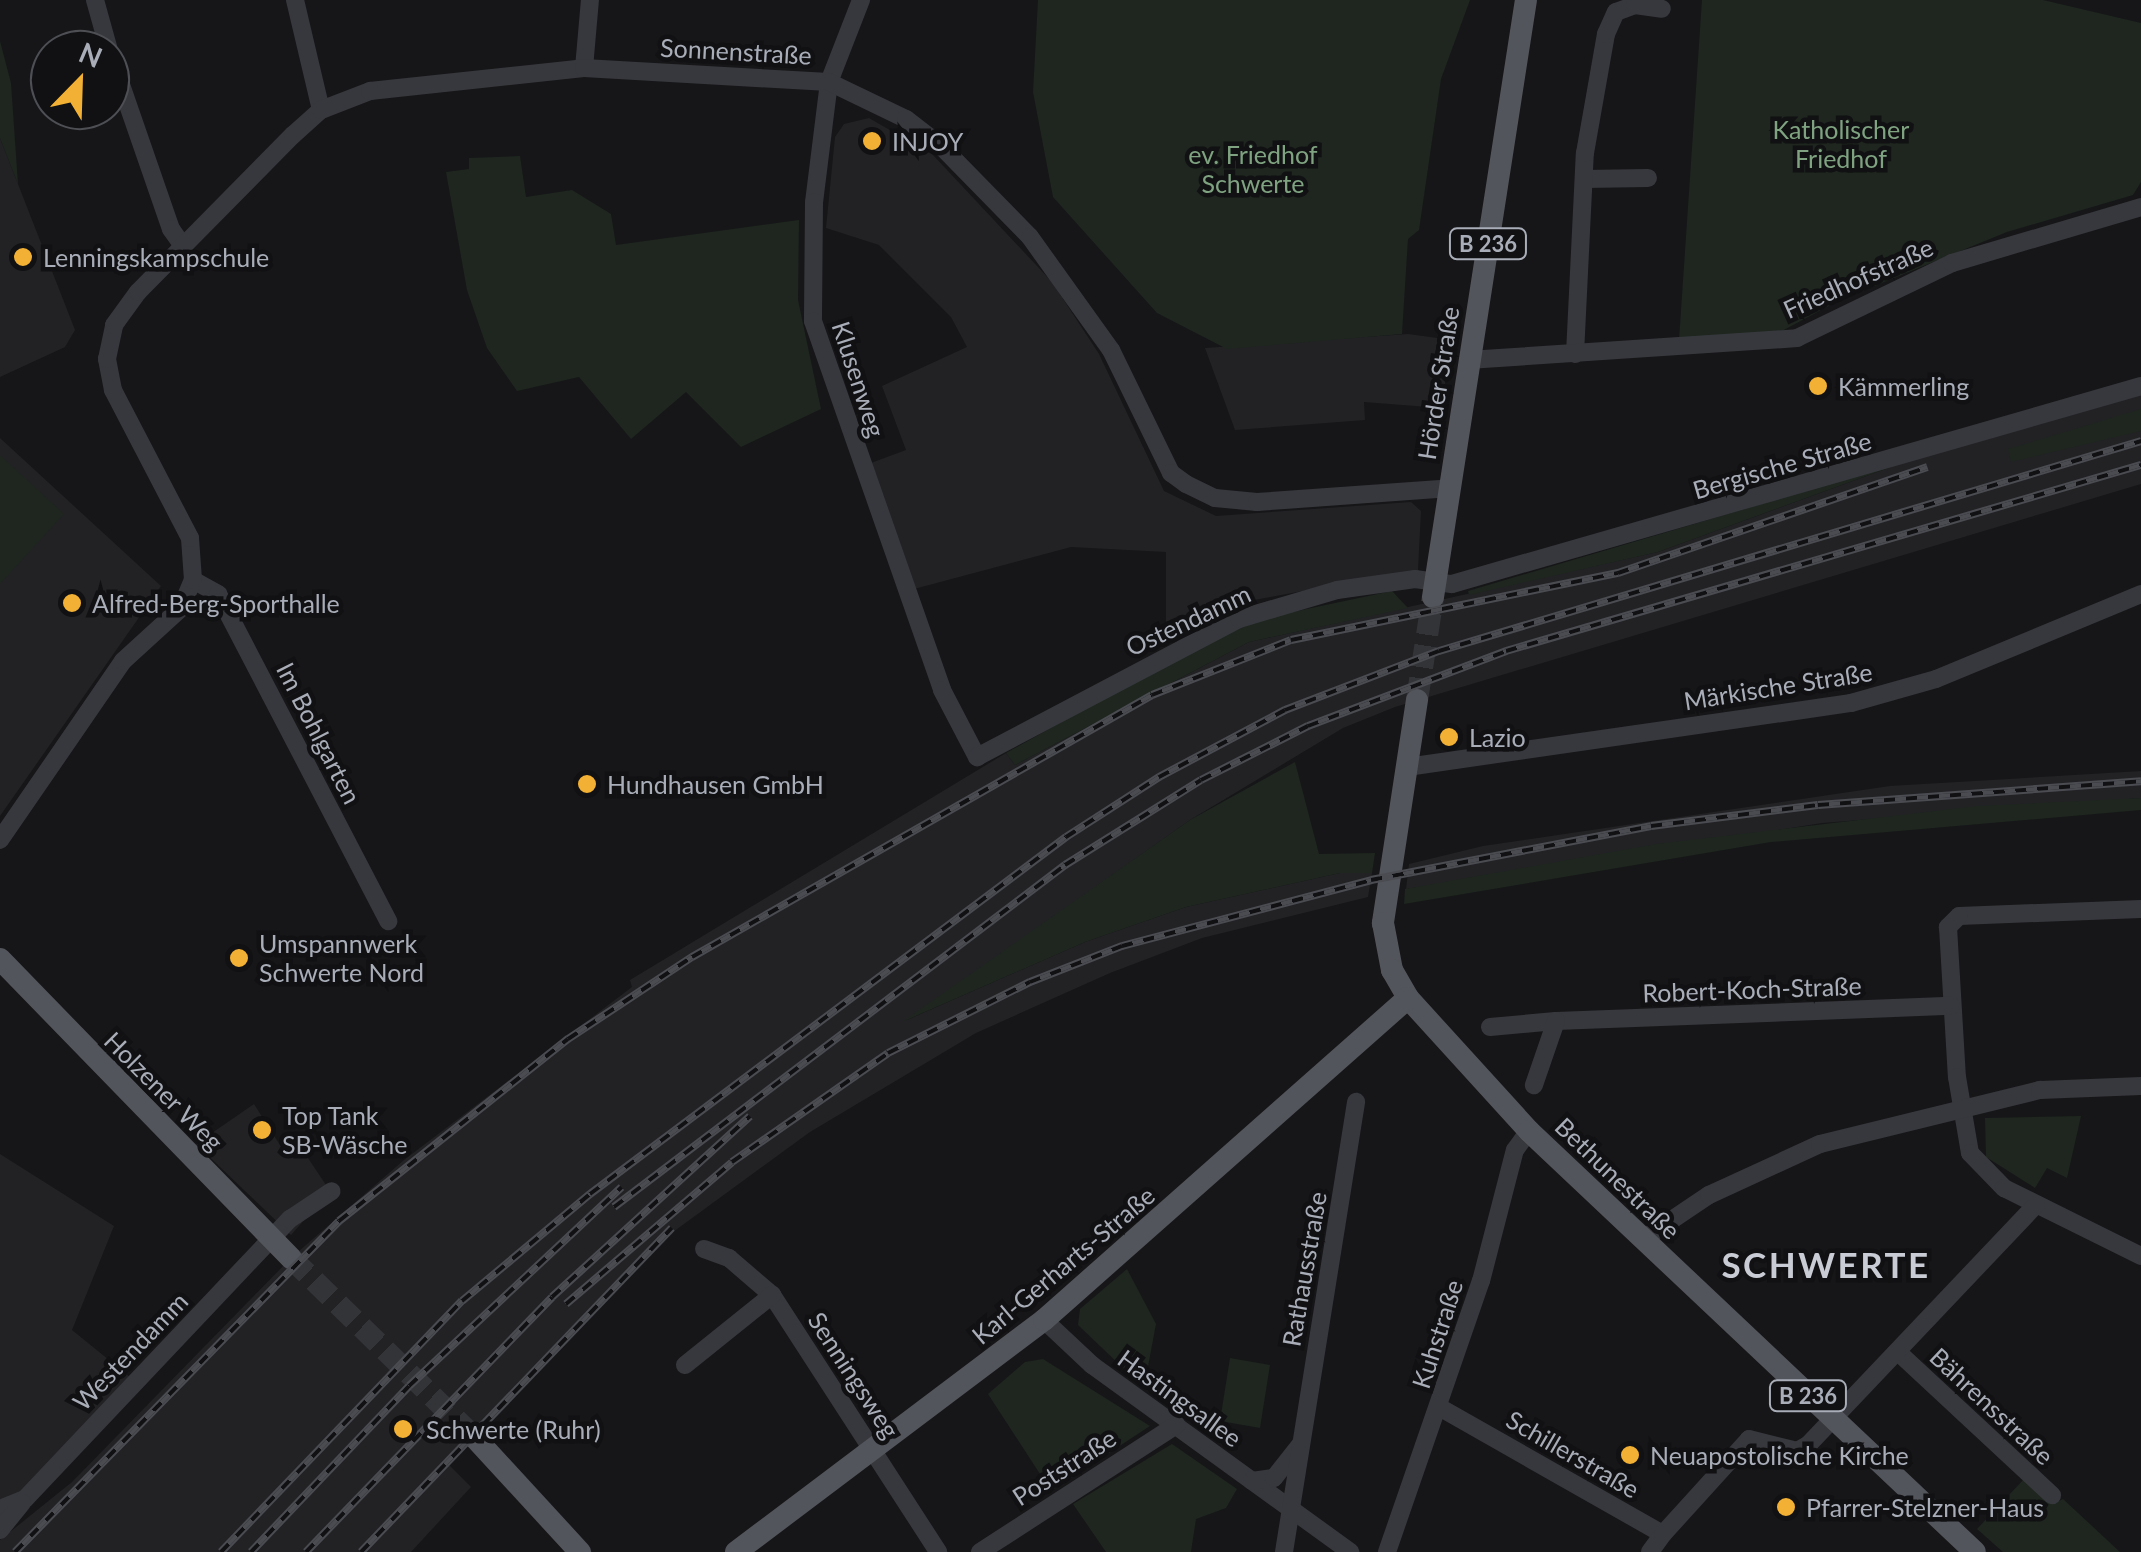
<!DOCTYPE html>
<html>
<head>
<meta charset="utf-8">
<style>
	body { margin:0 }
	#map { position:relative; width:2141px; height:1552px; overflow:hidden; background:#161618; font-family:Lato,sans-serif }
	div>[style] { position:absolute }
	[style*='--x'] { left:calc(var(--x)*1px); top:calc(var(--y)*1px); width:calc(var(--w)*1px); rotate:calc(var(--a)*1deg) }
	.built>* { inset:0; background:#222225 }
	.green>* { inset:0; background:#1e261f }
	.major-tunnel>* { height:22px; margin-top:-11px; transform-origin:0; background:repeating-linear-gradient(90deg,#333438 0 22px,transparent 0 33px) }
	.minor>* { height:18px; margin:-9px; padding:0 9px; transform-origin:9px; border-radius:9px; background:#37383d }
	.major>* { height:22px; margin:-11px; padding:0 11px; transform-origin:11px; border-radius:11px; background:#53555c }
	.rail>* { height:8px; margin-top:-4px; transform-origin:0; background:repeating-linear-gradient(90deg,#111113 0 11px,#4a4c52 0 22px); box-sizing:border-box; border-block:2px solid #4a4c52 }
	.dots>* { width:28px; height:28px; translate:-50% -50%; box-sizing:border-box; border:5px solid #111113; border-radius:50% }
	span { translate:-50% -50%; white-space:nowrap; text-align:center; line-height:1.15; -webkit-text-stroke:9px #111113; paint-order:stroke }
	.shield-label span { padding:2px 8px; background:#111113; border:2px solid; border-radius:8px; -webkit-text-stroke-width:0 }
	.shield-label { font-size:22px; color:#a8adb8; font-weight:700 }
	.street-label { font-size:25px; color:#a8adb8 }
	.park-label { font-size:25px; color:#7fa381 }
	.poi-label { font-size:25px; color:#a8adb8 }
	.left { translate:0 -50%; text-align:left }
	.district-label { font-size:35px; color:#c9ccd4; font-weight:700; letter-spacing:2.5px }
	.north { position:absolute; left:30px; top:30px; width:100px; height:100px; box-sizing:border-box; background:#111113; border:2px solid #4d4f55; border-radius:50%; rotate:23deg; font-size:28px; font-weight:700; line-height:40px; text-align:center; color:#a8adb8 }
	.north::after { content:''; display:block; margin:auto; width:35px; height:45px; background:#f2b134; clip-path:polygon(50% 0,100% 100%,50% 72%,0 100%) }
</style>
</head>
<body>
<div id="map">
	<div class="built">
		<i style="clip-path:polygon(869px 118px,933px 155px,1052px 282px,1099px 354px,1164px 491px,1216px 516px,1411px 502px,1421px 511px,1418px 570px,1243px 602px,1166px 630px,1166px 552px,1071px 547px,914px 589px,871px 463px,906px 450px,882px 386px,967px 347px,951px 317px,879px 245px,826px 228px,835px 137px,844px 124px)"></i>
		<i style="clip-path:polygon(0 138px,75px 330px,65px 347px,0 377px)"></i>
		<i style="clip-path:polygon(1408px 334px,1452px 340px,1441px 408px,1364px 402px,1365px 420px,1235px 430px,1205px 348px)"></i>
		<i style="clip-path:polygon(2141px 394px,2141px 484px,1395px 707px,1343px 728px,1190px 820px,907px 1020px,1085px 942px,1186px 907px,1340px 873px,1372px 873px,1368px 897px,1202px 938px,1110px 973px,976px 1033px,810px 1132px,673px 1232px,583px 1316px,446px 1462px,471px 1487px,411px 1552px,0 1552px,0 1540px,72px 1482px,291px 1258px,404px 1160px,632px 987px,630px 980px,1006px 753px,1015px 765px,1249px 642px,1658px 552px,1913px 459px)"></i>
		<i style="clip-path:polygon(0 438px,161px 586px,0 816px)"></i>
		<i style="clip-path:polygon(2141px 771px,2141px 798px,1822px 823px,1406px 889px,1409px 864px,1483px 846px,1890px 786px)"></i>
		<i style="clip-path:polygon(254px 1104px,285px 1153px,304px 1152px,330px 1191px,291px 1235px,196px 1144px)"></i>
		<i style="clip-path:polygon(0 1154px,114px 1226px,72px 1330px,130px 1377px,0 1519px)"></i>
	</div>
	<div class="green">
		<i style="clip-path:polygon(1038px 0,1470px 0,1441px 79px,1419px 230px,1408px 239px,1402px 334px,1227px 349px,1157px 313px,1053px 197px,1033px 92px)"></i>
		<i style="clip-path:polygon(1702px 0,2043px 0,2141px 23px,2141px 182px,2133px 195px,2007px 232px,1840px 300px,1780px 332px,1679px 340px)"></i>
		<i style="clip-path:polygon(0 41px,11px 83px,18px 184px,0 138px)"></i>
		<i style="clip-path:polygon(520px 156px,526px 197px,572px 190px,611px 214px,616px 245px,799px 220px,798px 300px,821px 409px,741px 447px,686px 392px,631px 439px,579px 377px,517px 391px,487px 348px,467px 290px,446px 172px,469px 169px,469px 158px)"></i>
		<i style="clip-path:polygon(2141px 409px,2141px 431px,2011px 462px,2008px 449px)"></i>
		<i style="clip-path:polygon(0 455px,64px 514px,0 584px)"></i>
		<i style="clip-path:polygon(1913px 459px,1658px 552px,1469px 595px,1468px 591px)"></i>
		<i style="clip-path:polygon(1392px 591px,1408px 608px,1249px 642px,1015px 765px,1006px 753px,1203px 643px,1269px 617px)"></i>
		<i style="clip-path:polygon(1295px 762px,1319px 854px,1375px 853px,1372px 873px,1340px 873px,1186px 907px,1085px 942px,902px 1022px,1190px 820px)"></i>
		<i style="clip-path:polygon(2141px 798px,2141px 810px,1771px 842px,1404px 904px,1405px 889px,1656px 844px,1977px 806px)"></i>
		<i style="clip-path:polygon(2081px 1116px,2067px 1178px,2047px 1168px,2035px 1188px,1986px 1157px,1985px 1118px)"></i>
		<i style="clip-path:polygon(1127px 1269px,1156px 1324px,1144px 1388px,1078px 1325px,1080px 1309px)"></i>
		<i style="clip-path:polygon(1230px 1358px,1270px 1365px,1260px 1428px,1220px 1421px)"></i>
		<i style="clip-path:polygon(1043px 1359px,1150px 1426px,1051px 1491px,988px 1394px,1025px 1362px)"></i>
		<i style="clip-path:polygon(1172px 1444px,1237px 1489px,1226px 1508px,1196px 1519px,1191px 1552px,1106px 1552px,1073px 1504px)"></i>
		<i style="clip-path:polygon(2024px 1479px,2053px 1504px,2063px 1499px,2120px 1552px,2003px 1552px,1977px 1529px)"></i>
	</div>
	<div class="major-tunnel">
		<i style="--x:1417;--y:700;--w:104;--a:-81.2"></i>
		<i style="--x:291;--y:1258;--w:259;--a:44.4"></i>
	</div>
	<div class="minor">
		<i style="--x:95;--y:0;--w:52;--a:74.4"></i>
		<i style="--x:295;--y:0;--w:113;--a:76.7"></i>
		<i style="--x:861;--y:0;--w:88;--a:111.3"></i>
		<i style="--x:829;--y:82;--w:121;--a:97.1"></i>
		<i style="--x:814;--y:202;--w:119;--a:90.5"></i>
		<i style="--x:813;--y:321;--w:391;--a:70.7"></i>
		<i style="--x:942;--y:690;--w:76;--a:62.4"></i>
		<i style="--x:977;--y:757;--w:296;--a:-27.8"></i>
		<i style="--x:1239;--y:619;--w:102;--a:-16.5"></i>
		<i style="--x:1337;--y:590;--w:79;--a:-8"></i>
		<i style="--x:1415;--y:579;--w:37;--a:8"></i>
		<i style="--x:1452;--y:584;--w:717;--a:-16.03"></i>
		<i style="--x:110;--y:53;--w:186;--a:70.9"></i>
		<i style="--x:171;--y:229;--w:21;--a:55"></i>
		<i style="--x:584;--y:68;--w:68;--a:-85"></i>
		<i style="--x:1584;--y:179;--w:64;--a:-0.9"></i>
		<i style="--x:1575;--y:354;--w:201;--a:-87.2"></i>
		<i style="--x:1585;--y:153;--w:121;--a:-80"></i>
		<i style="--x:1606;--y:34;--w:24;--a:-66"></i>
		<i style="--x:1616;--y:12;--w:20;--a:-20"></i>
		<i style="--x:1635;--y:5;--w:27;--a:8"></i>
		<i style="--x:1468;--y:360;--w:330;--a:-3.8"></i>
		<i style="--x:1797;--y:338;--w:172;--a:-25.8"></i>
		<i style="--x:1952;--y:263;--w:197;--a:-16.5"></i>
		<i style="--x:193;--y:580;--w:29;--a:29"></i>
		<i style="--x:218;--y:594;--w:369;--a:62.5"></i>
		<i style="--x:1407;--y:767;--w:449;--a:-8.2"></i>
		<i style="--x:1851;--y:703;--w:88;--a:-15.8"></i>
		<i style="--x:1936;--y:679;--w:222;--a:-22.5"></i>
		<i style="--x:0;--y:840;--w:217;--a:-55.5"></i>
		<i style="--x:123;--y:661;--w:79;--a:-42.4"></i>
		<i style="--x:181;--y:608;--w:30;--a:-67"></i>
		<i style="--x:193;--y:580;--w:42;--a:-94.1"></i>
		<i style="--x:190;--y:538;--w:167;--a:-117.5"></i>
		<i style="--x:113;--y:390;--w:32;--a:-101"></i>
		<i style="--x:107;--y:359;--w:35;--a:-78"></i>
		<i style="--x:114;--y:325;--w:41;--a:-54"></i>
		<i style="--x:138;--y:292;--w:221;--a:-45.4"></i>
		<i style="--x:293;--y:135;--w:38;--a:-42"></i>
		<i style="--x:321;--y:110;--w:53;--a:-21.2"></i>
		<i style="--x:370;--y:91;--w:215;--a:-6.1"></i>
		<i style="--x:584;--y:68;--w:245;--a:3.3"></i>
		<i style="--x:829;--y:82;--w:85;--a:25.7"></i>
		<i style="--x:906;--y:119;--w:44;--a:37.6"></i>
		<i style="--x:941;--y:146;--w:127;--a:45.6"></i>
		<i style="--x:1030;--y:237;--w:139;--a:54.4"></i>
		<i style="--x:1111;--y:350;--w:137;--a:64"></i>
		<i style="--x:1171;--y:473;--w:19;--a:36"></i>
		<i style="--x:1186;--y:484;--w:32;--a:26"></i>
		<i style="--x:1215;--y:498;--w:42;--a:5.4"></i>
		<i style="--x:1257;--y:502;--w:194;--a:-4.1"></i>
		<i style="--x:2141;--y:909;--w:182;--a:177.8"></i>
		<i style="--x:1959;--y:916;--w:16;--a:135"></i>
		<i style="--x:1948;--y:927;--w:150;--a:86.6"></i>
		<i style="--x:1957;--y:1077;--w:77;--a:80.3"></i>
		<i style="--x:1970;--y:1153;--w:49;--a:45.8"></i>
		<i style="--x:2004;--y:1188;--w:153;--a:26.4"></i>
		<i style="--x:1556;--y:1021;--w:395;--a:-2.2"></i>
		<i style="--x:1490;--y:1027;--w:66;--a:-5.2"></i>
		<i style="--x:1556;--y:1021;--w:68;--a:109"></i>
		<i style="--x:1642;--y:1240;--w:81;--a:-33.9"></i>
		<i style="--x:1709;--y:1195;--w:122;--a:-24.7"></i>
		<i style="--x:1820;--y:1144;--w:227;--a:-13.8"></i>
		<i style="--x:2040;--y:1090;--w:101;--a:-2.3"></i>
		<i style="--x:704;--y:1249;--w:27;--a:20"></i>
		<i style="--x:729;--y:1258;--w:57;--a:40.7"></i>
		<i style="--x:772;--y:1295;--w:306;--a:57.1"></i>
		<i style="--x:1044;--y:1320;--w:66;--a:43.2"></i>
		<i style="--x:1092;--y:1365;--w:319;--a:35.9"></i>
		<i style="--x:1899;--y:1353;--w:209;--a:42.9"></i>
		<i style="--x:685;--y:1365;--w:112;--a:-38.8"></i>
		<i style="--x:1439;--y:1407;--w:257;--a:29.6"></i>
		<i style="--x:1663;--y:1534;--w:22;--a:126"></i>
		<i style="--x:1252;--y:1481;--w:22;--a:-8"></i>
		<i style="--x:1274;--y:1478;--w:42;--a:-51.8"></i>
		<i style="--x:0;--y:1509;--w:27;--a:-22"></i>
		<i style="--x:25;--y:1499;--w:386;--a:-46.6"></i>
		<i style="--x:290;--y:1219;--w:50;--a:-33.7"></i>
		<i style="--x:0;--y:1530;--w:35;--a:-51"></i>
		<i style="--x:1663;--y:1534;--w:128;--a:-47.8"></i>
		<i style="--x:1749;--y:1439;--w:49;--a:14"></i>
		<i style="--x:1797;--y:1451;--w:13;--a:-29"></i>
		<i style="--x:1808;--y:1445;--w:331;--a:-46.5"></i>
		<i style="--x:980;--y:1552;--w:234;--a:-32.9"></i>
		<i style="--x:1284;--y:1552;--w:456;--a:-80.9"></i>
		<i style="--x:1387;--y:1552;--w:287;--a:-70.9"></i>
		<i style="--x:1481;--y:1281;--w:135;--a:-75.5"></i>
		<i style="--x:1515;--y:1150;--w:24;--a:-54"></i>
	</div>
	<div class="major">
		<i style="--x:1433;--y:597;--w:604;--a:-81.15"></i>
		<i style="--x:1417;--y:700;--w:226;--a:98.7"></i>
		<i style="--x:1383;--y:923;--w:48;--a:79.2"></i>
		<i style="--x:1392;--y:970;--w:32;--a:60"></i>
		<i style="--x:1408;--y:998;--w:180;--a:47.7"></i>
		<i style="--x:1529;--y:1131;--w:613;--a:43.35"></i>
		<i style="--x:0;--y:959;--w:417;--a:45.8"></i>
		<i style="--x:476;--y:1439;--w:154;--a:47.4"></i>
		<i style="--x:736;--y:1552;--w:386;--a:-37"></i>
		<i style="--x:1044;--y:1320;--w:486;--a:-41.5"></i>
	</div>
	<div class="rail">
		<i style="--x:614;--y:1207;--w:566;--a:-37.17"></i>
		<i style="--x:1065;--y:865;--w:160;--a:-32"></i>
		<i style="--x:1201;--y:780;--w:120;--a:-26.8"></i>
		<i style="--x:1308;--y:726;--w:212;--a:-20.7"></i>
		<i style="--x:1506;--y:651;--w:662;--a:-16.33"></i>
		<i style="--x:566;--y:1304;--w:218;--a:-40.5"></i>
		<i style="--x:732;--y:1162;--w:190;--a:-34.9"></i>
		<i style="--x:888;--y:1053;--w:159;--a:-26.6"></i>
		<i style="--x:1030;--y:982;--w:99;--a:-21.4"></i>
		<i style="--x:1122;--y:946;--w:258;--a:-14.8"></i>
		<i style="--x:1371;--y:880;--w:285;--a:-10.9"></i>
		<i style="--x:1651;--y:826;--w:168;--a:-7.2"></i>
		<i style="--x:1818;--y:805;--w:324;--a:-4.2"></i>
		<i style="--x:15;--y:1552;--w:463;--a:-45.6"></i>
		<i style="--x:339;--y:1221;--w:293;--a:-38.5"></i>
		<i style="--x:568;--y:1039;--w:149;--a:-33.5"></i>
		<i style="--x:692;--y:957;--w:529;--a:-29.66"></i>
		<i style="--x:1152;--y:695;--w:149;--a:-21.6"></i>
		<i style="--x:1291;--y:640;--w:334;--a:-11.6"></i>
		<i style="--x:1618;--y:573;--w:327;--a:-18.9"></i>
		<i style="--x:221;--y:1552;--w:348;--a:-46.2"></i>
		<i style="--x:462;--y:1301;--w:167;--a:-39.9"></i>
		<i style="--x:590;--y:1194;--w:595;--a:-36.87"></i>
		<i style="--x:1066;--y:837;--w:111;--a:-32.8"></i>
		<i style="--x:1159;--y:777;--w:143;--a:-28"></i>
		<i style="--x:1285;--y:710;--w:165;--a:-21"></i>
		<i style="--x:1439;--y:651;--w:733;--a:-16.65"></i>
		<i style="--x:251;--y:1552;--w:229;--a:-46.4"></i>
		<i style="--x:409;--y:1386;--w:291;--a:-43.1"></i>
		<i style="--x:306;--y:1552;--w:354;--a:-46"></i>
		<i style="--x:552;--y:1297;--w:268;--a:-42.4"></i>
		<i style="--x:361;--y:1552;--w:449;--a:-46.2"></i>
	</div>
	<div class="dots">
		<i style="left:872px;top:141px;background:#f2b134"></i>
		<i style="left:23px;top:257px;background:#f2b134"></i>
		<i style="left:1818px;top:386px;background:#f2b134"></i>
		<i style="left:72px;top:603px;background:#f2b134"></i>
		<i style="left:1449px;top:737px;background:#f2b134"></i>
		<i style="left:587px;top:784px;background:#f2b134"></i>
		<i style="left:239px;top:958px;background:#f2b134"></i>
		<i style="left:262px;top:1130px;background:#f2b134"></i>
		<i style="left:403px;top:1429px;background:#f2b134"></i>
		<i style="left:1630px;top:1455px;background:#f2b134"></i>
		<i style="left:1786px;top:1507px;background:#f2b134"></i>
	</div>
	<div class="shield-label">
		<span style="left:1488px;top:244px">B 236</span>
		<span style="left:1808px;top:1396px">B 236</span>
	</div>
	<div class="street-label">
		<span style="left:736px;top:51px;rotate:3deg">Sonnenstraße</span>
		<span style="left:1858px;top:278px;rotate:-24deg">Friedhofstraße</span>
		<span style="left:859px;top:379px;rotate:72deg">Klusenweg</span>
		<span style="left:1438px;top:383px;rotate:-81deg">Hörder Straße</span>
		<span style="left:1782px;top:465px;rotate:-16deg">Bergische Straße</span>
		<span style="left:1188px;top:620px;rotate:-25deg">Ostendamm</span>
		<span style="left:1778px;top:686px;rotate:-9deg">Märkische Straße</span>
		<span style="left:319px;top:733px;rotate:63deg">Im Bohlgarten</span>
		<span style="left:1752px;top:989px;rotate:-2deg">Robert-Koch-Straße</span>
		<span style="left:164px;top:1091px;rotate:45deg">Holzener Weg</span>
		<span style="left:1618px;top:1178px;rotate:44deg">Bethunestraße</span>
		<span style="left:1063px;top:1265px;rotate:-40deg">Karl-Gerharts-Straße</span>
		<span style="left:1304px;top:1269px;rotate:-80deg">Rathausstraße</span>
		<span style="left:1437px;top:1334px;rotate:-72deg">Kuhstraße</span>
		<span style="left:130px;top:1351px;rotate:-46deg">Westendamm</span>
		<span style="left:854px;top:1375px;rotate:57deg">Senningsweg</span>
		<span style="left:1180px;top:1398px;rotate:36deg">Hastingsallee</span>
		<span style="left:1992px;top:1406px;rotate:43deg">Bährensstraße</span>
		<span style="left:1573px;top:1454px;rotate:30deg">Schillerstraße</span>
		<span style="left:1064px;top:1467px;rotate:-33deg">Poststraße</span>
	</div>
	<div class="park-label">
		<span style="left:1841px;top:144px">Katholischer<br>Friedhof</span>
		<span style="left:1253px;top:169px">ev. Friedhof<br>Schwerte</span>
	</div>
	<div class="poi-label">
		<span class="left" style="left:892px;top:141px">INJOY</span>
		<span class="left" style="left:43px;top:257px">Lenningskampschule</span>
		<span class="left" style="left:1838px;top:386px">Kämmerling</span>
		<span class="left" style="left:92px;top:603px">Alfred-Berg-Sporthalle</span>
		<span class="left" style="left:1469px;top:737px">Lazio</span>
		<span class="left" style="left:607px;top:784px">Hundhausen GmbH</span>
		<span class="left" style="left:259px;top:958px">Umspannwerk<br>Schwerte Nord</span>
		<span class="left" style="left:282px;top:1130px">Top Tank<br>SB-Wäsche</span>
		<span class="left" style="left:426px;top:1429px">Schwerte (Ruhr)</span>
		<span class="left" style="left:1650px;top:1455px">Neuapostolische Kirche</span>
		<span class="left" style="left:1806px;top:1507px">Pfarrer-Stelzner-Haus</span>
	</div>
	<div class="district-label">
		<span style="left:1826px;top:1264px">SCHWERTE</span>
	</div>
	<div class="north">N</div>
</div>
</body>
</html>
